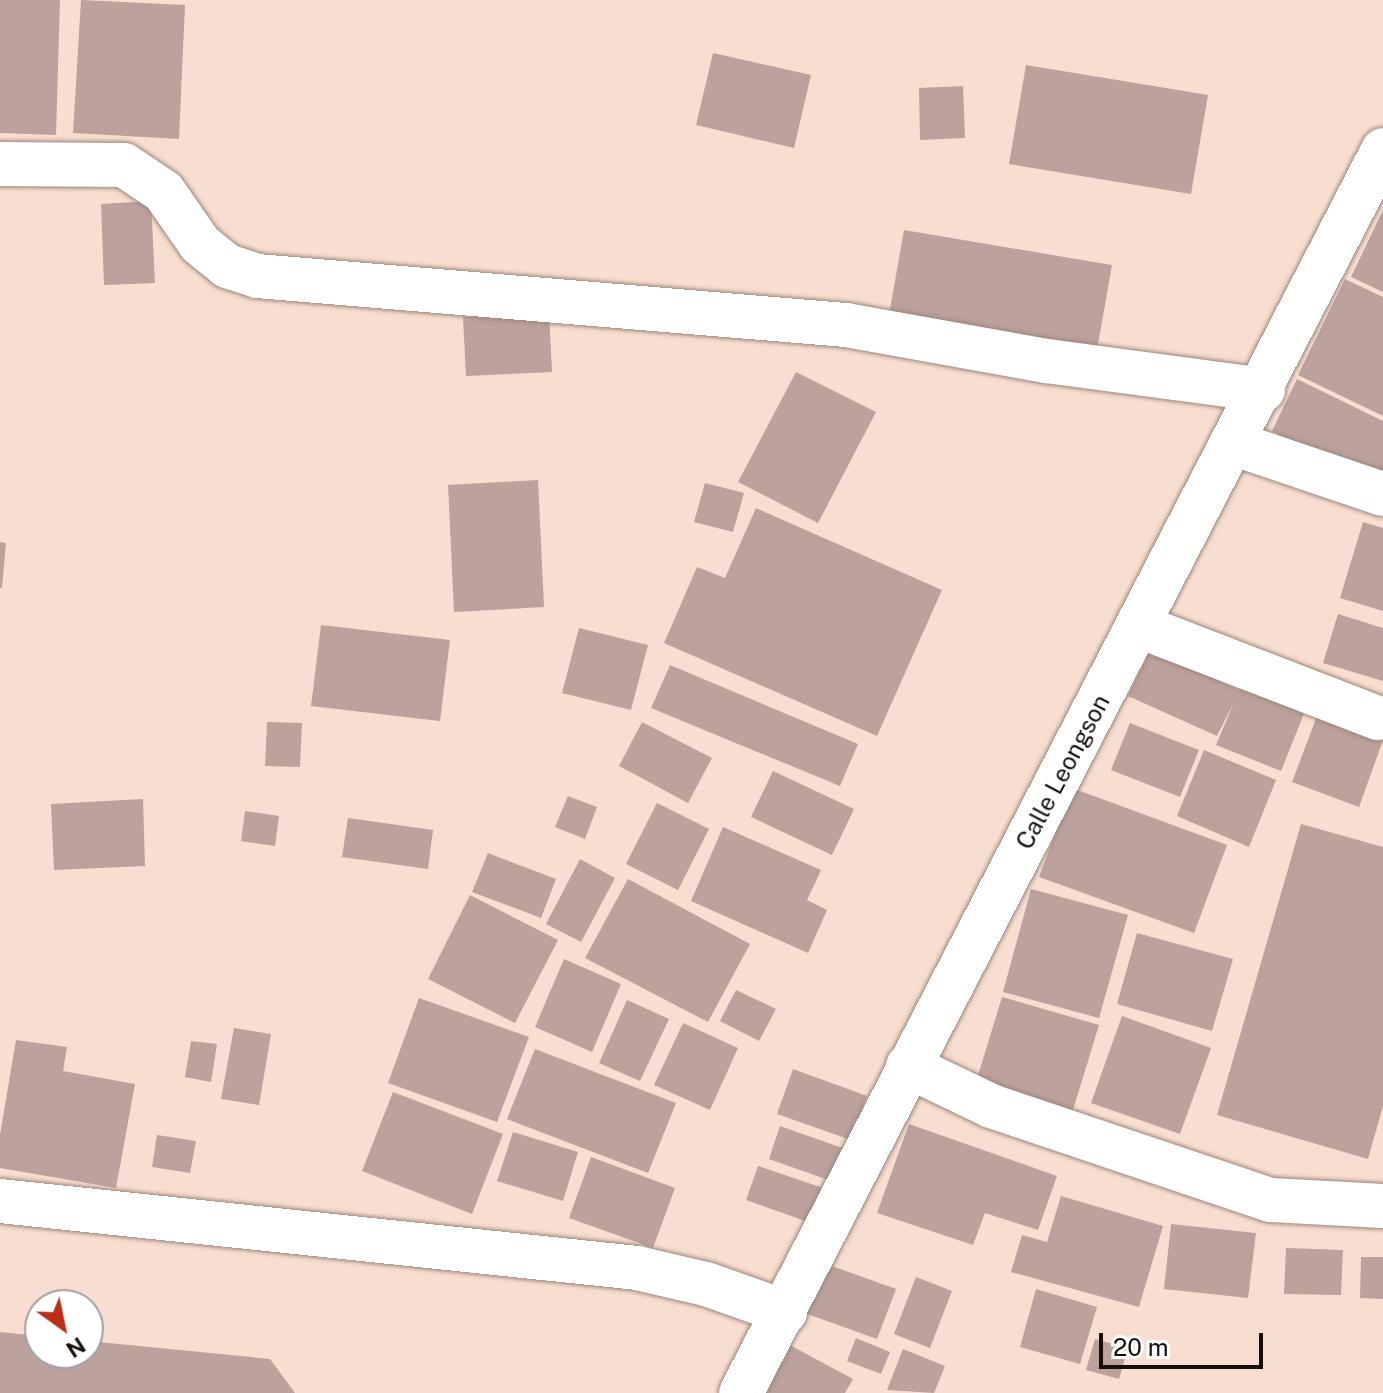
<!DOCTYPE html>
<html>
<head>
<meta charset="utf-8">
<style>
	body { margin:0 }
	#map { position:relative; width:1383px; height:1393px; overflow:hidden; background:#f7ded0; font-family:"Public Sans",sans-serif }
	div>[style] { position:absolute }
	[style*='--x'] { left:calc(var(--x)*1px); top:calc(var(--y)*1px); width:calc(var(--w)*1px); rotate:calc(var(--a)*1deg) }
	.building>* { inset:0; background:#bca19c }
	.roads { filter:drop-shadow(0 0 2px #9d8579) drop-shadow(0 0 2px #9d8579) }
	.minor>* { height:44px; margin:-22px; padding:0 22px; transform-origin:22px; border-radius:22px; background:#fff }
	.major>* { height:44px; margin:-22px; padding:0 22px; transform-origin:22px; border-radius:22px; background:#fff }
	span { translate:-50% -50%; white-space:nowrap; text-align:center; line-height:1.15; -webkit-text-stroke:6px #fff; paint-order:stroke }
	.street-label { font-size:24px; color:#170f0a }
	.north { position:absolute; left:24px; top:1289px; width:80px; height:80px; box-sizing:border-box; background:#fff; border:2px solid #a29f9d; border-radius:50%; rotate:147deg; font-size:22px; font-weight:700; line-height:32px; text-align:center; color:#170f0a }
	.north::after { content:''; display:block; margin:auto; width:28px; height:36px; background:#bb2f17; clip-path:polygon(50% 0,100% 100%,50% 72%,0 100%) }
	.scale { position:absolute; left:1099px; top:1333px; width:164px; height:36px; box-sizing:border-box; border:4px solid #170f0a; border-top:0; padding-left:10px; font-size:24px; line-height:28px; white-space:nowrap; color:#170f0a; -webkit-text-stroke:6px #fff; paint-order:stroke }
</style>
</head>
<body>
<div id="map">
	<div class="building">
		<i style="clip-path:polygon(0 0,60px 0,56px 135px,0 133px)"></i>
		<i style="clip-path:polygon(81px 0,185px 5px,179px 139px,73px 133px)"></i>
		<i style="clip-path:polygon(713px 53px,811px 75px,794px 148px,696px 125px)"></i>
		<i style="clip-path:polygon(1026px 65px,1208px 95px,1191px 194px,1009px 164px)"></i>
		<i style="clip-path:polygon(963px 86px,965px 138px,920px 140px,919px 88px)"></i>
		<i style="clip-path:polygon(151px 201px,155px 283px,104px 285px,101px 204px)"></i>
		<i style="clip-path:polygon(1383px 210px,1383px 292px,1351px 277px)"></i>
		<i style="clip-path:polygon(904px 230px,1112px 265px,1097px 350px,889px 315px)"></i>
		<i style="clip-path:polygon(1345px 279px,1383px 297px,1383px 416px,1298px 375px)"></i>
		<i style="clip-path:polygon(549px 312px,552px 372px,466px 376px,463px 317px)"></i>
		<i style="clip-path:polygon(796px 372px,876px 412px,818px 523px,738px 482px)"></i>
		<i style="clip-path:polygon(1297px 379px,1383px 421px,1383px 485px,1272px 431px)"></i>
		<i style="clip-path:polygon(538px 480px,544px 607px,454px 612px,448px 485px)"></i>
		<i style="clip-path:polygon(705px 483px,744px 493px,733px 532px,694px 522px)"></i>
		<i style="clip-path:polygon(756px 508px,942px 590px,877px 736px,664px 643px,697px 567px,725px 578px)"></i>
		<i style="clip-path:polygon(1363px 522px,1383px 528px,1383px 611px,1340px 598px)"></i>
		<i style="clip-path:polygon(0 542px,6px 543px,2px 588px,0 588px)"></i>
		<i style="clip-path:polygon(1338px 614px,1383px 628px,1383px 681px,1323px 663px)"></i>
		<i style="clip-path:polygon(321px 625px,450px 640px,440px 721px,311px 706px)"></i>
		<i style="clip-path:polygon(579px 628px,648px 645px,631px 710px,562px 693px)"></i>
		<i style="clip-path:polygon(1150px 649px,1239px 690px,1243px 681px,1307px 706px,1281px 771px,1216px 745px,1234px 702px,1217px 736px,1128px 696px)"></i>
		<i style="clip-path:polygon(670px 665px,858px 744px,840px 786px,651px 708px)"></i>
		<i style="clip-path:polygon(1317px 716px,1383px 740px,1359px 807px,1292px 782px)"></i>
		<i style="clip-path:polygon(267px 722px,302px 723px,300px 767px,265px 766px)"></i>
		<i style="clip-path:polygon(642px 722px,712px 758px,688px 803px,619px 766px)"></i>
		<i style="clip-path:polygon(1130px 723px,1199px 750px,1180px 797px,1111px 770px)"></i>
		<i style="clip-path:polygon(1204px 750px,1276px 780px,1249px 847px,1177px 816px)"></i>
		<i style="clip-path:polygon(773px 771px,854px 809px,832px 855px,751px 817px)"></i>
		<i style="clip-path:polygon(1072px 788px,1227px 845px,1194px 933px,1039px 877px)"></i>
		<i style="clip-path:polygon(568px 796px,597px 807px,585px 839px,555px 827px)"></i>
		<i style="clip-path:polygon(143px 799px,145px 866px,54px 870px,51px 804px)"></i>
		<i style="clip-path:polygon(657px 803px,709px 829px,678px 890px,626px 864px)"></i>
		<i style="clip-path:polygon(245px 811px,279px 816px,275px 846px,241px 841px)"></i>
		<i style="clip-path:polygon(348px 818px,433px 830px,428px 869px,342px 857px)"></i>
		<i style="clip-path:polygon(1301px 824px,1383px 847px,1383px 1106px,1368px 1159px,1217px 1115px)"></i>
		<i style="clip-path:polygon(723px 827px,821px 870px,807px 900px,827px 910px,808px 953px,691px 901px)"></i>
		<i style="clip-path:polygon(488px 853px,556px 879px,541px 918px,472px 892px)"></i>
		<i style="clip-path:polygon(580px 859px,615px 878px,581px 942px,546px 924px)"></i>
		<i style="clip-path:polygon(628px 879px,750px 944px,708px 1022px,585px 958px)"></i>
		<i style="clip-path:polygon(1031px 889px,1128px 915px,1099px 1018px,1003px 992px)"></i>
		<i style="clip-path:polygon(470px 895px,558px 940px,515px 1023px,428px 979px)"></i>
		<i style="clip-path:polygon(1137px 933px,1233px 959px,1212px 1031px,1117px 1004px)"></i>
		<i style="clip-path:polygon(564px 959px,621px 984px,592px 1052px,535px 1027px)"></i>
		<i style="clip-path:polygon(736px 990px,776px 1009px,759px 1041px,720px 1021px)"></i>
		<i style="clip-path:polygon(1002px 997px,1099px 1025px,1069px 1123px,972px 1095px)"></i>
		<i style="clip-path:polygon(419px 998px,529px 1037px,497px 1122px,388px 1083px)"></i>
		<i style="clip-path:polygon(627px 1000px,669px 1019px,640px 1081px,599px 1063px)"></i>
		<i style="clip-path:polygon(1122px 1016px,1211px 1048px,1180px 1134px,1091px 1103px)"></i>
		<i style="clip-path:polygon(683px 1023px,738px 1048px,710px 1110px,654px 1085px)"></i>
		<i style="clip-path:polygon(234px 1028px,271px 1034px,259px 1105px,221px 1099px)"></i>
		<i style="clip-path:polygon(16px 1040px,67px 1047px,63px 1071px,135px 1084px,116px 1188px,0 1168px,0 1135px)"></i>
		<i style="clip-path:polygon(191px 1041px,217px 1044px,211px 1082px,185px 1077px)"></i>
		<i style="clip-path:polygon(535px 1049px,676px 1103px,648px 1173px,507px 1119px)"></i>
		<i style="clip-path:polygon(793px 1069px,867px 1096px,851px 1140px,777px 1114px)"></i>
		<i style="clip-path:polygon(393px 1092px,503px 1134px,472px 1214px,362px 1171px)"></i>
		<i style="clip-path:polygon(909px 1124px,1057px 1176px,1038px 1230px,985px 1213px,973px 1245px,877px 1213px)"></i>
		<i style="clip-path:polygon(780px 1126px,848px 1150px,837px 1183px,769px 1159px)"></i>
		<i style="clip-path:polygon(513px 1132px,578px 1152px,563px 1201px,497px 1181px)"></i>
		<i style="clip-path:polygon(157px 1135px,196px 1141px,190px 1173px,152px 1167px)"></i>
		<i style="clip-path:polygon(591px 1157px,675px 1188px,653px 1248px,569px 1218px)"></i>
		<i style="clip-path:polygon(758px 1166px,823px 1188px,811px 1223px,746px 1200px)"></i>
		<i style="clip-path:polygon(1061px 1196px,1163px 1226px,1139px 1307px,1011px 1272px,1022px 1235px,1047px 1242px)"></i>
		<i style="clip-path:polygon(1171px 1224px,1256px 1233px,1248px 1298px,1164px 1289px)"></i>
		<i style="clip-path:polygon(1286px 1248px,1343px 1250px,1341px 1295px,1284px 1294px)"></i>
		<i style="clip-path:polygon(1361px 1257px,1383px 1257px,1383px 1299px,1360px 1298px)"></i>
		<i style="clip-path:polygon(818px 1261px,896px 1289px,877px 1339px,799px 1311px)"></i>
		<i style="clip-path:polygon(916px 1277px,952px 1291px,930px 1348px,894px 1334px)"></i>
		<i style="clip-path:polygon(1036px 1289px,1097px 1307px,1080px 1364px,1020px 1347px)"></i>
		<i style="clip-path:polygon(0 1332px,40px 1336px,40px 1353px,88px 1353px,88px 1341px,270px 1359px,295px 1393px,0 1393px)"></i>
		<i style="clip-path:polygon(856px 1338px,890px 1352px,881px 1374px,847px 1361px)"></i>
		<i style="clip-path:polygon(1095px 1339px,1128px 1348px,1119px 1379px,1086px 1370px)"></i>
		<i style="clip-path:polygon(784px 1342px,853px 1379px,845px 1393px,756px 1393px)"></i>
		<i style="clip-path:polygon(903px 1349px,945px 1366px,934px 1393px,887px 1390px)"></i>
	</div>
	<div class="roads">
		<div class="minor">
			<i style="--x:0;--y:164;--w:124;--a:0.5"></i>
			<i style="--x:124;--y:165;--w:48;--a:34"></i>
			<i style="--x:164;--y:192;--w:63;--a:55.3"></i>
			<i style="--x:200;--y:244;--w:35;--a:39"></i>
			<i style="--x:227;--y:266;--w:32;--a:18"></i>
			<i style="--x:257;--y:276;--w:591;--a:4.76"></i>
			<i style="--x:846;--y:325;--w:204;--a:10.2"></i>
			<i style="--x:1047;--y:361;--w:218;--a:7.6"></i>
			<i style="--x:1235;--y:444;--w:156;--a:18.7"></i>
			<i style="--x:1139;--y:626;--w:256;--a:21.1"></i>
			<i style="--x:908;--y:1066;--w:92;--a:25.7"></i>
			<i style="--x:991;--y:1106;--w:295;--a:18.6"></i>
			<i style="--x:1271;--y:1200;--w:112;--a:3.1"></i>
			<i style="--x:0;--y:1201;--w:641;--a:6"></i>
			<i style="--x:637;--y:1268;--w:71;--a:13.1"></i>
			<i style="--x:706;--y:1284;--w:84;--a:19.5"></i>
		</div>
		<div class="major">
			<i style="--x:741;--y:1393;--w:1399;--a:-62.68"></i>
		</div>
	</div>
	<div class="street-label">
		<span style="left:1063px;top:772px;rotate:-62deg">Calle Leongson</span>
	</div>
	<div class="north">N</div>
	<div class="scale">20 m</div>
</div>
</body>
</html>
